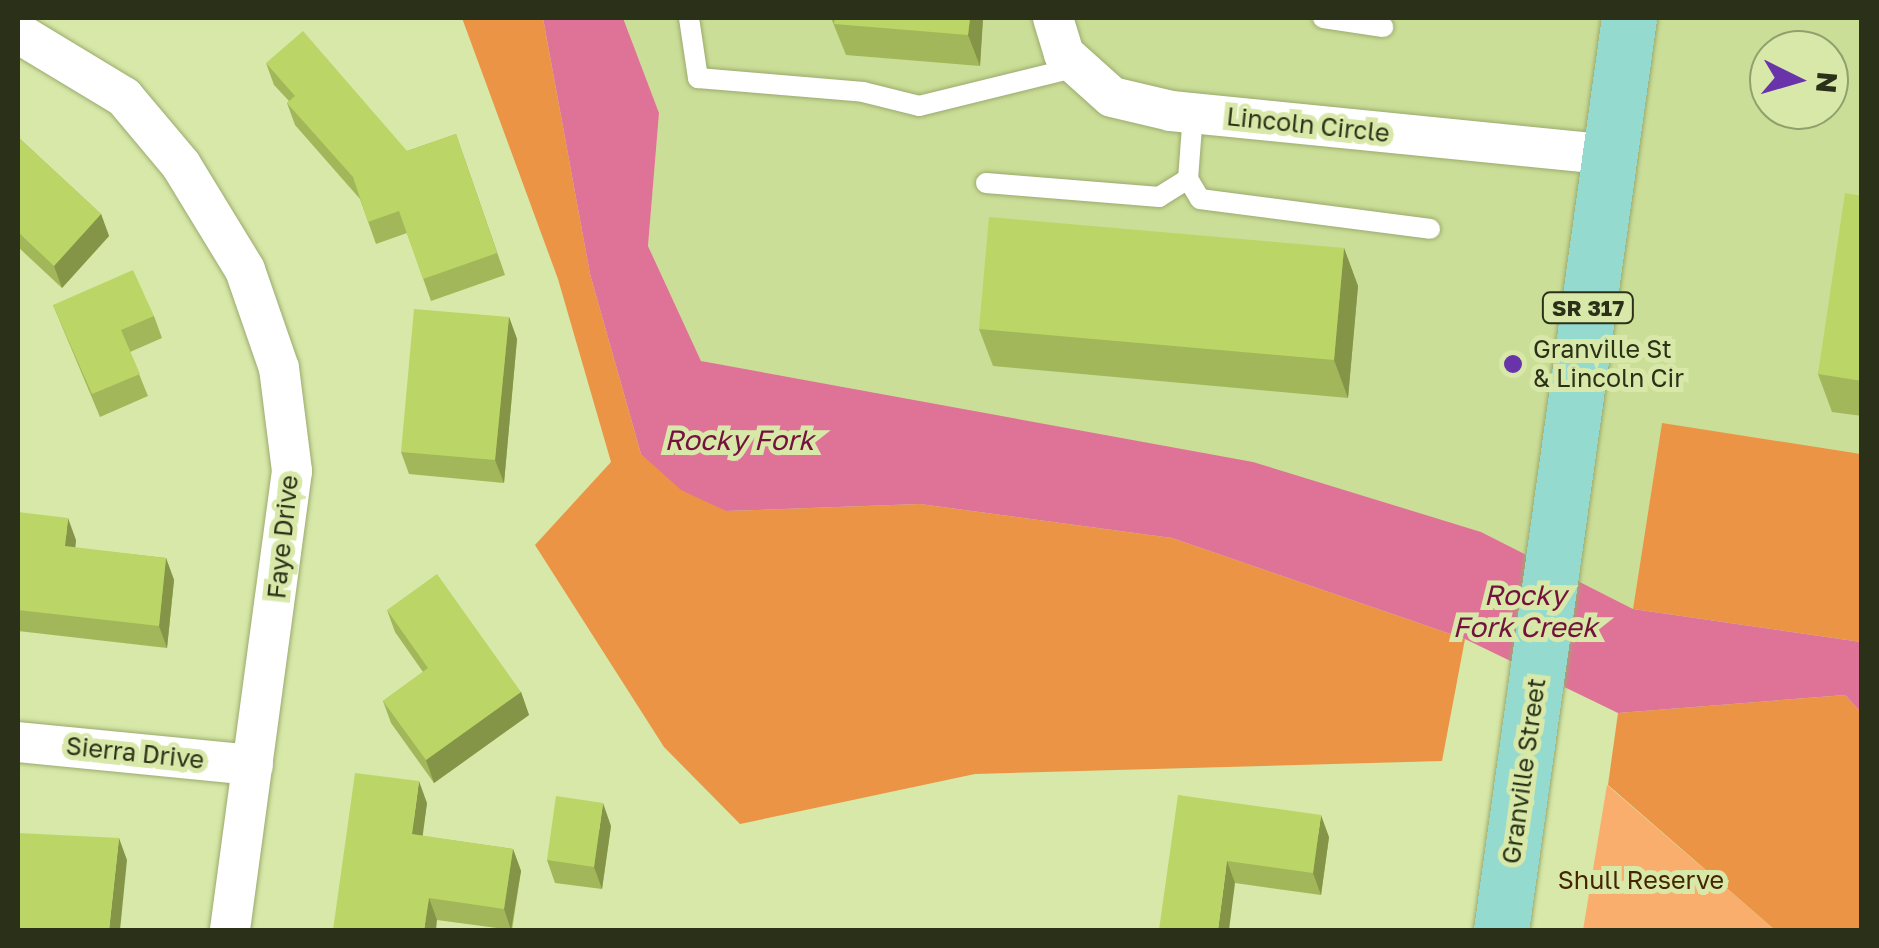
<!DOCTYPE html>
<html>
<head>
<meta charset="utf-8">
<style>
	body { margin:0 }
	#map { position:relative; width:1879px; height:948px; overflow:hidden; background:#d7e8a8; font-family:"Golos Text",sans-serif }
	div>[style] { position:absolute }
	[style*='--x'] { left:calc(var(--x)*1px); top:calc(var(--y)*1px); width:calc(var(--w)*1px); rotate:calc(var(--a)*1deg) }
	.built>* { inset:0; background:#cbde97 }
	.green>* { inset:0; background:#faae6d }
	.forest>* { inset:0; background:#eb9445 }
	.water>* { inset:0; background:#df7397 }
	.roads { filter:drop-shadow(0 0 2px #9baa6e) drop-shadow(0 0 2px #9baa6e) }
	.service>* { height:20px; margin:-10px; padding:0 10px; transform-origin:10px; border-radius:10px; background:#fff }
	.minor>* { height:40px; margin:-20px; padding:0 20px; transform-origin:20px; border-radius:20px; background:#fff }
	.primary>* { height:55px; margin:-27.5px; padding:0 27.5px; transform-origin:27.5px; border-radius:27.5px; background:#94dace }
	.wall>* { inset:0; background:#a2b759 }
	.shaded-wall>* { inset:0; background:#849548 }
	.building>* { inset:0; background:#bcd567 }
	.dots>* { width:28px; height:28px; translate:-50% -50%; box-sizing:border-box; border:5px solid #d7e8a8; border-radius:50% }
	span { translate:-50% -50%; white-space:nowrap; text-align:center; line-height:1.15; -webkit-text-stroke:10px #d7e8a8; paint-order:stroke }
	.shield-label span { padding:2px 8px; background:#d7e8a8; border:2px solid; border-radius:8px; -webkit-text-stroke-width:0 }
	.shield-label { font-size:22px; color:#2b3118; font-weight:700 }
	.street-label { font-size:25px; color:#2b3118 }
	.poi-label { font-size:25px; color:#2b3118 }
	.left { translate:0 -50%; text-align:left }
	.park-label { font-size:25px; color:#462402 }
	.water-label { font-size:28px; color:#74113d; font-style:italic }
	.frame { position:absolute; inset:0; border:20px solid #2b3118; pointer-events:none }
	.north { position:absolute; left:1749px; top:30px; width:100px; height:100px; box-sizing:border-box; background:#d7e8a8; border:2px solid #929f6e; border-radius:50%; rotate:95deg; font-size:28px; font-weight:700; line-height:40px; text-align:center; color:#2b3118 }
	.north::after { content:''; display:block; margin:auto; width:35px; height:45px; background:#6933a9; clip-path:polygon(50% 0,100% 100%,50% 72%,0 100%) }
</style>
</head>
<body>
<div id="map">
	<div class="built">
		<i style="clip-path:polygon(evenodd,623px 18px,1861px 18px,1861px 454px,1662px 424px,1633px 609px,1481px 532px,701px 361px,648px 246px,659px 113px,623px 18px,1769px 50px,1829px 50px,1829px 110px,1769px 110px,1769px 50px)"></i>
	</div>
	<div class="green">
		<i style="clip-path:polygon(1607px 785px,1775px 930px,1583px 930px)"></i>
	</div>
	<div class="forest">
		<i style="clip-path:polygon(462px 18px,543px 18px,590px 274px,641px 454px,726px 511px,920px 504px,1172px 538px,1465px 639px,1442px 761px,975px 774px,740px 824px,664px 747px,535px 545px,611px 462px,558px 279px)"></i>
		<i style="clip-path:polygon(1662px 423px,1861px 454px,1861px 642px,1633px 609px)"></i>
		<i style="clip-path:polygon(1845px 695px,1861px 712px,1861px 930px,1775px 930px,1608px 785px,1618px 713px)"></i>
	</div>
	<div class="water">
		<i style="clip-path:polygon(543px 18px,623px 18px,659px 113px,648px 246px,701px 361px,1253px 462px,1481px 532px,1633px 609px,1861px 642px,1861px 712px,1845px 695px,1618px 713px,1465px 639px,1172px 538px,920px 504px,726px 511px,681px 490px,641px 454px,590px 274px)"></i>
	</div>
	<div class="roads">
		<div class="service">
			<i style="--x:689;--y:18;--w:61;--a:81.5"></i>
			<i style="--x:698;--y:78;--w:166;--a:4.8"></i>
			<i style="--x:863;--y:92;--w:58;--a:14"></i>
			<i style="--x:919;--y:106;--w:164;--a:-13.8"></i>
			<i style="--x:1323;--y:18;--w:61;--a:8.5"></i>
			<i style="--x:1193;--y:113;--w:66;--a:94.3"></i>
			<i style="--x:1188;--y:179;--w:23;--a:59"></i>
			<i style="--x:1200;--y:199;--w:232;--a:7.4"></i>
			<i style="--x:986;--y:183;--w:174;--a:4.6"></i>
			<i style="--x:1159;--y:197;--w:34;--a:-32"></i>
		</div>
		<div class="minor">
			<i style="--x:1053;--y:18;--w:38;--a:73"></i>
			<i style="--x:1064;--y:54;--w:64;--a:41.9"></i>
			<i style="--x:1112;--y:97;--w:61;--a:13.3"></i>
			<i style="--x:1171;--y:111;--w:440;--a:5.7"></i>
			<i style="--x:18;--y:33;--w:124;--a:31.1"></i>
			<i style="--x:124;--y:97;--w:89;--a:50"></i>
			<i style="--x:181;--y:165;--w:123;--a:58.6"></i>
			<i style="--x:245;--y:270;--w:104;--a:70.9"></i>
			<i style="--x:279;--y:368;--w:104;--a:82.8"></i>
			<i style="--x:292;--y:471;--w:463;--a:97.7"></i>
			<i style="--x:18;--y:742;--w:236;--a:5.6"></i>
		</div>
		<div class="primary">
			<i style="--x:1501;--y:930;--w:921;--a:-82.01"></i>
		</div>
	</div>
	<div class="wall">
		<i style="clip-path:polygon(831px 18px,983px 18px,980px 66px,846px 55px)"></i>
		<i style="clip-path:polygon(266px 63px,407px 151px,456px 134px,505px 275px,431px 301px,407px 233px,376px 244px,360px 199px,295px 125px,287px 103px,289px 101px,274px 85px)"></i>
		<i style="clip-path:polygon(18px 137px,101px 214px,109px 236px,62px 288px,18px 247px)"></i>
		<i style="clip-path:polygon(1862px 196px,1862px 416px,1832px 412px,1818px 374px)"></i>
		<i style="clip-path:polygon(1344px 248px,1358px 286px,1348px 398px,993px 366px,979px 329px)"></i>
		<i style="clip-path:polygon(53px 305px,154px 316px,162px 338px,130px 352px,148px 396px,100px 417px)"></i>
		<i style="clip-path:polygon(509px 317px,517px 339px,504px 483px,409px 474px,401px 452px)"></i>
		<i style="clip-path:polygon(18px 517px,76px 540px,75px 548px,166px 558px,174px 580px,167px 648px,18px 631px)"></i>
		<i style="clip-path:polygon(387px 610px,521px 692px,529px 715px,434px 783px,391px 723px,383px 701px,423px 672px,395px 632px)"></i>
		<i style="clip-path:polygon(1178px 795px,1329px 837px,1321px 895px,1235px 883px)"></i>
		<i style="clip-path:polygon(427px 803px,422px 836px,513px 849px,521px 871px,512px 930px,437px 920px,333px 930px)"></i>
		<i style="clip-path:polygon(611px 826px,602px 889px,555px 883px,547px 860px)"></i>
	</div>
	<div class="shaded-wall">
		<i style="clip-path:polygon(970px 18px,983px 18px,980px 66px,968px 35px)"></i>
		<i style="clip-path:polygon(101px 214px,109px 236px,62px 288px,54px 266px)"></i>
		<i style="clip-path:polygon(1344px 248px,1358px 286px,1348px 398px,1334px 360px)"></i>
		<i style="clip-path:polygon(509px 317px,517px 339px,504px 483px,495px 460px)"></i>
		<i style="clip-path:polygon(68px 518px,76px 540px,73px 569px,65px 546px)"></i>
		<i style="clip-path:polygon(166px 558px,174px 580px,167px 648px,159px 626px)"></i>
		<i style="clip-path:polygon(521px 692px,529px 715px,434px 783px,426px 760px)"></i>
		<i style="clip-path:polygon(419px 781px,427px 803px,420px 856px,412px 834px)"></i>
		<i style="clip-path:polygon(603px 803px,611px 826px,602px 889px,594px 867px)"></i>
		<i style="clip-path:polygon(1321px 815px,1329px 837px,1321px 895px,1313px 873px)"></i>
		<i style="clip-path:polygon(119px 838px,127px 860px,120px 930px,109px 930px)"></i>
		<i style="clip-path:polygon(513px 849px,521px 871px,511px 930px,504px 909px)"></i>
		<i style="clip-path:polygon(1227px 861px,1235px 883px,1229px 930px,1218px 930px)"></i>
		<i style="clip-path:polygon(429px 898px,437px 920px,436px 930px,424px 930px)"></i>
	</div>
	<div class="building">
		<i style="clip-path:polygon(835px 18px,970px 18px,968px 35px,834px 24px)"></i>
		<i style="clip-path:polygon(303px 31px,407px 151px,456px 134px,497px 253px,423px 279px,399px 211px,368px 222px,353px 177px,287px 103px,295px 96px,266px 63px)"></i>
		<i style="clip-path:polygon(18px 137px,101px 214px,54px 266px,18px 232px)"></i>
		<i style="clip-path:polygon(1845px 193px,1862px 196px,1862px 381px,1818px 374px)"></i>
		<i style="clip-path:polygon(989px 217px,1344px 248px,1334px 360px,979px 329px)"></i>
		<i style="clip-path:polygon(133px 270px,154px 316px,121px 330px,140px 374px,92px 394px,53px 305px)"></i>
		<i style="clip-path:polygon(414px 309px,509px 317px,495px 460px,401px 452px)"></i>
		<i style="clip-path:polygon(18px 512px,68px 518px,65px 546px,166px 558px,159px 626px,18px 610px)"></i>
		<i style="clip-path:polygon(437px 574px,521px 692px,426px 760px,383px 701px,428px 668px,387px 610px)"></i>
		<i style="clip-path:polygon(355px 773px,419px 781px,412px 834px,513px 849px,504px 909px,429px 898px,424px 930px,333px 930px)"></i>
		<i style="clip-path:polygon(1178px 795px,1321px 815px,1313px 873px,1227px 861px,1218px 930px,1159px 930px)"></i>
		<i style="clip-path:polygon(556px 796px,603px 803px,594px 867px,547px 860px)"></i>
		<i style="clip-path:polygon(18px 833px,119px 838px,109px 930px,18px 930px)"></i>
	</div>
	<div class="dots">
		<i style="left:1513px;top:364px;background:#6933a9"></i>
	</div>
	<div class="shield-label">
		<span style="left:1588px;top:308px">SR 317</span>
	</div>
	<div class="street-label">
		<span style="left:1308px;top:125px;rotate:6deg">Lincoln Circle</span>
		<span style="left:283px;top:537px;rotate:-84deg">Faye Drive</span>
		<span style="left:135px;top:753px;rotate:6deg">Sierra Drive</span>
		<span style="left:1524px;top:771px;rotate:-82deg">Granville Street</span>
	</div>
	<div class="poi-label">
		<span class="left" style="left:1533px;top:364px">Granville St<br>&amp; Lincoln Cir</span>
	</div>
	<div class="park-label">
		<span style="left:1641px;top:880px">Shull Reserve</span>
	</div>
	<div class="water-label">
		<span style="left:739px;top:440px">Rocky Fork</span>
		<span style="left:1525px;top:611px">Rocky<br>Fork Creek</span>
	</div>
	<div class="frame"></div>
	<div class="north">N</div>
</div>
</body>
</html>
